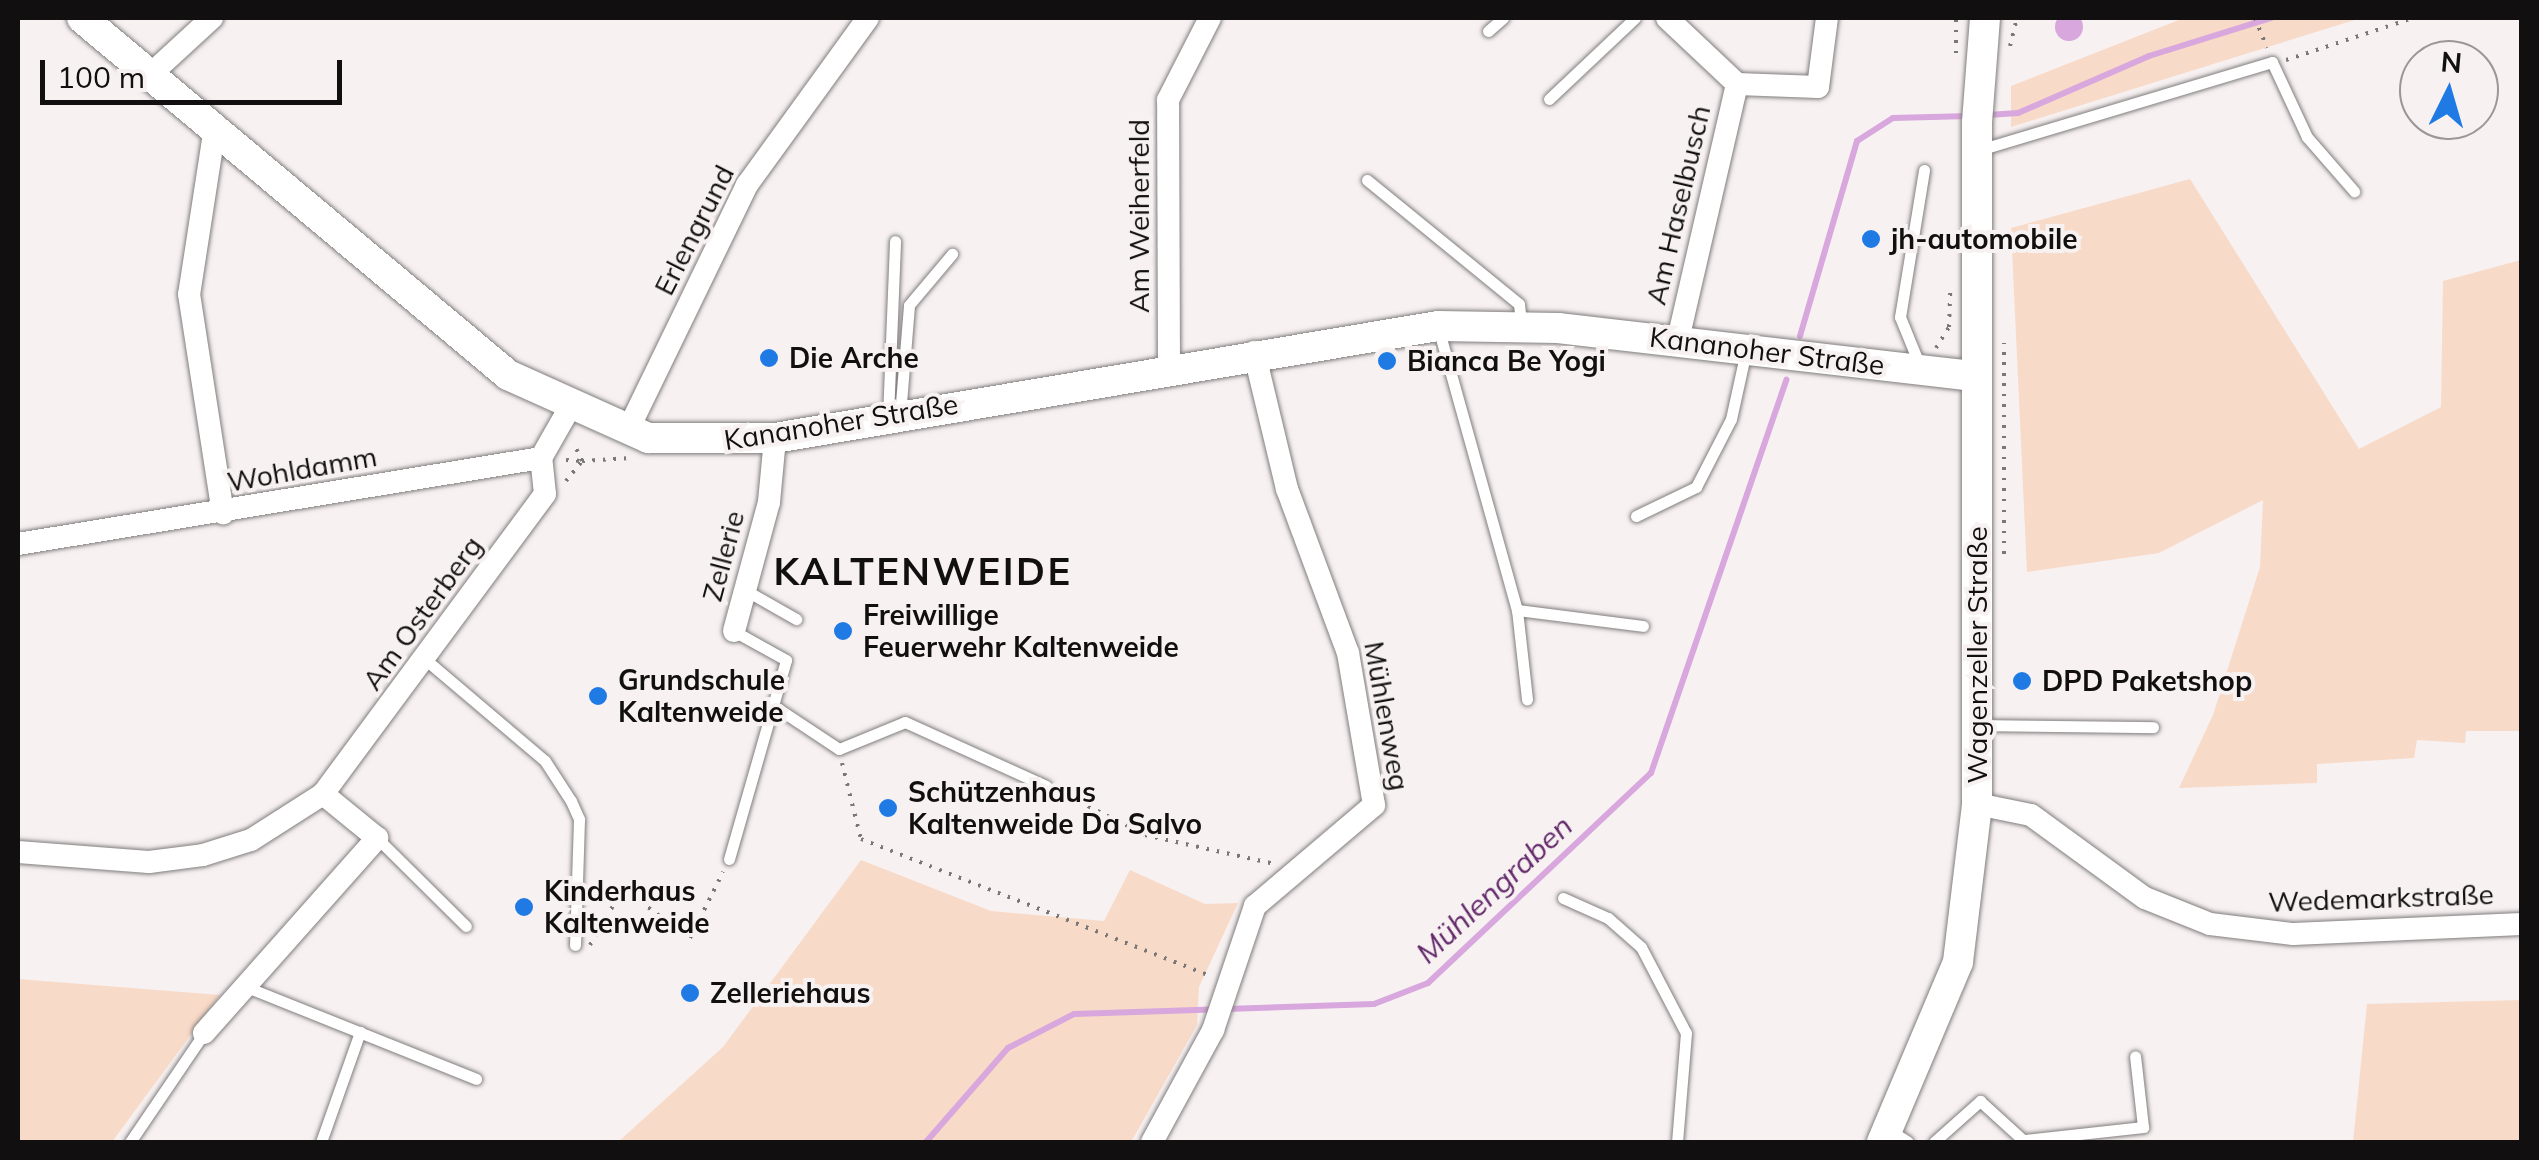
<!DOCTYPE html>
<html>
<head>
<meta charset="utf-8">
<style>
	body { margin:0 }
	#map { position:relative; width:2539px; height:1160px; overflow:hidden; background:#f7f1f2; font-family:Mulish,sans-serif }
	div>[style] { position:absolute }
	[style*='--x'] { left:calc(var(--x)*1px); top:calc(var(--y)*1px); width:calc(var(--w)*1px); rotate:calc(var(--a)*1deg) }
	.green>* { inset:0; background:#f8dac8 }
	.water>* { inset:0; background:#d8a7dd }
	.round { border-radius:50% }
	.stream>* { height:6px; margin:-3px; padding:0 3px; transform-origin:3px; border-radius:3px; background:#d8a7dd }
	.path>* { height:4px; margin-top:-2px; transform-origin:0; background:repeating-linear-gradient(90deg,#7a7777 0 2.5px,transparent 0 10.5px) }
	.roads { filter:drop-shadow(0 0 2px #817d7d) drop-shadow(0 0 2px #817d7d) }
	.lane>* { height:11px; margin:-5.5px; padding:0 5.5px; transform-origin:5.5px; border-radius:5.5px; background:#fff }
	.street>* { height:22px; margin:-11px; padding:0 11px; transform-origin:11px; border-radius:11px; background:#fff }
	.secondary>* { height:30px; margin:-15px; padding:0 15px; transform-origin:15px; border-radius:15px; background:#fff }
	.dots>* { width:28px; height:28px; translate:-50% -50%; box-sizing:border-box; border:5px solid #f7f1f2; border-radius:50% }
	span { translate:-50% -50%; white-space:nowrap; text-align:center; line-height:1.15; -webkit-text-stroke:8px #f7f1f2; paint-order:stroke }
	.street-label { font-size:28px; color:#110f0f }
	.poi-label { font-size:28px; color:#110f0f; font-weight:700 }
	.left { translate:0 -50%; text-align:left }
	.water-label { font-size:30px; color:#63296a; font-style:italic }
	.district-label { font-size:38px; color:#110f0f; font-weight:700; letter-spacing:2.5px }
	.frame { position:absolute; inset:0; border:20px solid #110f0f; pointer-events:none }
	.north { position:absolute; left:2399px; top:40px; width:100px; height:100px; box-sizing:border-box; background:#f7f1f2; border:2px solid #9b9797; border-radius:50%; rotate:5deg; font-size:28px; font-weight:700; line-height:40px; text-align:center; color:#110f0f }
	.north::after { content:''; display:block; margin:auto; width:35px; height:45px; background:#1f7ae4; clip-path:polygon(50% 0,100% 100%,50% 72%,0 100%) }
	.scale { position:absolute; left:40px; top:60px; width:302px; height:45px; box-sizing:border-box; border:5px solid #110f0f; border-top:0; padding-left:12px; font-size:30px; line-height:35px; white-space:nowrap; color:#110f0f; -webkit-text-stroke:8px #f7f1f2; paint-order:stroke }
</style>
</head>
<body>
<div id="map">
	<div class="green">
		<i style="clip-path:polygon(2184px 18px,2361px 18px,2011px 127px,2011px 86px)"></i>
		<i style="clip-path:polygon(2190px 179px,2359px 449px,2441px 407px,2443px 281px,2521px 260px,2521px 731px,2466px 731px,2465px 743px,2417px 740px,2414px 758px,2317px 764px,2317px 783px,2179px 788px,2213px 715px,2260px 567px,2263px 500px,2159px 553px,2027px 572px,2011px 228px)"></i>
		<i style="clip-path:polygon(861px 860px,991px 911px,1104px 921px,1130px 870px,1205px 904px,1238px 903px,1199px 987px,1197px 1025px,1131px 1142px,618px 1142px,723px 1047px)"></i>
		<i style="clip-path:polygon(18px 979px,220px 995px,112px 1142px,18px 1142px)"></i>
		<i style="clip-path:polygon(2521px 1000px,2521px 1142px,2353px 1142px,2367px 1004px)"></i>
	</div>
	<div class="water">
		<i class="round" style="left:2055px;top:13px;width:28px;height:28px"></i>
	</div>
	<div class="stream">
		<i style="--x:1988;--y:115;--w:30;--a:-4"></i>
		<i style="--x:2018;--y:113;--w:143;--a:-23.5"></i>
		<i style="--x:2149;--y:56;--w:128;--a:-17.3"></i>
		<i style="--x:1800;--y:336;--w:203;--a:-73.7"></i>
		<i style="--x:1857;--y:141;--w:43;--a:-32.6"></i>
		<i style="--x:1893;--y:118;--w:77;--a:-1.5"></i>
		<i style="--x:926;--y:1142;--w:125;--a:-48.9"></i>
		<i style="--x:1008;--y:1048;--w:74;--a:-27.3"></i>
		<i style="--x:1074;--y:1014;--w:300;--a:-1.9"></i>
		<i style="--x:1374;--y:1004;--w:58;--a:-21.3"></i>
		<i style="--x:1428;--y:983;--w:306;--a:-43.3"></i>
		<i style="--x:1651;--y:773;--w:416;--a:-71"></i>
	</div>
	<div class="path">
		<i style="--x:2255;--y:18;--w:32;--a:68"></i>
		<i style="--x:2010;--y:46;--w:29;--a:-76"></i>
		<i style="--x:1956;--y:53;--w:35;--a:-90"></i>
		<i style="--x:2286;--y:60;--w:134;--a:-18.3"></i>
		<i style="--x:1936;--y:348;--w:25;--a:-58"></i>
		<i style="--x:1949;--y:327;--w:35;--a:-88"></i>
		<i style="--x:566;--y:460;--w:16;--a:4"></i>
		<i style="--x:582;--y:461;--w:19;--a:-115"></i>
		<i style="--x:566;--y:481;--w:26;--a:-51"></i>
		<i style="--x:582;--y:461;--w:49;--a:-3.5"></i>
		<i style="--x:2004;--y:554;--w:211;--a:-90"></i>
		<i style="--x:842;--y:763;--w:78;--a:76"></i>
		<i style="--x:861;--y:839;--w:373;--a:21.4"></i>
		<i style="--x:1060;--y:792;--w:95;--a:26.8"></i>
		<i style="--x:1145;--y:835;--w:133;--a:12.6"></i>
		<i style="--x:590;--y:945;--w:65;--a:-59.5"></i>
		<i style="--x:623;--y:889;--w:83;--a:36.2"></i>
		<i style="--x:690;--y:938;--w:74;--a:-63.4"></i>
	</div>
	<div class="roads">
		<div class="lane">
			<i style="--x:1488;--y:31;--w:20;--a:-41"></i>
			<i style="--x:1549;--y:99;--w:118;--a:-43.3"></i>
			<i style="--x:1979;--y:150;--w:306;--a:-16.7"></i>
			<i style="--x:2272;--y:62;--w:83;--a:65"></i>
			<i style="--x:2307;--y:137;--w:72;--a:49"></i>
			<i style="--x:1367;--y:180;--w:196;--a:39.2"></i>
			<i style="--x:1519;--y:304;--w:20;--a:84"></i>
			<i style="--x:1439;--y:331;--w:290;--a:74.4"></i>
			<i style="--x:1517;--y:610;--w:90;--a:83.6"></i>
			<i style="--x:1920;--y:366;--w:53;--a:-112.2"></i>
			<i style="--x:1900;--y:317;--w:149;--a:-80.7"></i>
			<i style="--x:900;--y:415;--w:110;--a:-85.3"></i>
			<i style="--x:909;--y:305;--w:67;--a:-49.9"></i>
			<i style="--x:888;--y:417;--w:176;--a:-87.7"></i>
			<i style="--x:1636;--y:516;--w:67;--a:-25.8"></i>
			<i style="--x:1696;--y:487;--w:76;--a:-62.8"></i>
			<i style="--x:1731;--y:419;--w:70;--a:-77.6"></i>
			<i style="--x:745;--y:590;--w:59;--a:29.6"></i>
			<i style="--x:1517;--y:610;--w:127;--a:7.2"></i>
			<i style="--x:426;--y:660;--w:156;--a:40.3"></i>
			<i style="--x:545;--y:761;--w:48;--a:57"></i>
			<i style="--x:571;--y:801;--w:20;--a:66"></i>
			<i style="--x:579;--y:819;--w:126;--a:91.8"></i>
			<i style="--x:774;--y:706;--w:78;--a:33.5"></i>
			<i style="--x:839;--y:749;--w:71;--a:-22.2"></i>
			<i style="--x:905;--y:722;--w:155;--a:24.4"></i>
			<i style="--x:1978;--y:725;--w:175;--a:0.7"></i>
			<i style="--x:377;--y:838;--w:125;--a:44.7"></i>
			<i style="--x:729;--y:859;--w:207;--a:-74"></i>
			<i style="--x:786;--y:660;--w:60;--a:-150.9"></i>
			<i style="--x:1563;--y:898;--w:49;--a:24"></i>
			<i style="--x:1608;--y:918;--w:44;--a:41.3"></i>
			<i style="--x:1641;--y:947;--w:97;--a:62.4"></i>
			<i style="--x:1686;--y:1033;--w:109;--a:94.7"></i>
			<i style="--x:244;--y:986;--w:250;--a:21.8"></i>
			<i style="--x:1889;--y:1130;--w:22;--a:32"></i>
			<i style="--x:2025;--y:1140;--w:119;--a:-6.3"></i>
			<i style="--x:2143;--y:1127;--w:71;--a:-96.4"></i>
			<i style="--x:130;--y:1142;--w:132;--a:-55.8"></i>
			<i style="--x:321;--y:1142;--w:117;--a:-70.5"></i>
			<i style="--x:1934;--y:1142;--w:62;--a:-41.7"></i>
			<i style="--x:1980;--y:1101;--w:61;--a:42.3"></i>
		</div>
		<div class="street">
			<i style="--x:1667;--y:18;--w:96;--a:43.3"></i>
			<i style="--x:1737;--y:84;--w:262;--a:103"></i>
			<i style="--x:151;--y:74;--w:83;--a:-42.6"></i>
			<i style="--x:1737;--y:84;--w:81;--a:2.1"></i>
			<i style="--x:1818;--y:87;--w:70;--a:-82.6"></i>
			<i style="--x:215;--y:127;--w:169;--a:98.8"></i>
			<i style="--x:189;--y:294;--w:222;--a:81.2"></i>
			<i style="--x:1169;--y:365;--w:265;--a:-90.2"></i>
			<i style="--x:1168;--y:100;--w:92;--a:-62.9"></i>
			<i style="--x:627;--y:432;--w:275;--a:-64.1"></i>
			<i style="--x:747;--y:185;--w:206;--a:-54.1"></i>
			<i style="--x:541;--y:458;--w:56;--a:-60.3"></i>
			<i style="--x:18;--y:544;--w:530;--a:-9.34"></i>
			<i style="--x:734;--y:631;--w:134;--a:-74.8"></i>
			<i style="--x:769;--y:502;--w:64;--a:-84.6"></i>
			<i style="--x:1977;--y:804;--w:55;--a:11.5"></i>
			<i style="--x:2031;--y:815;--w:141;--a:36.1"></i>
			<i style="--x:2145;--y:898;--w:70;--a:21.8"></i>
			<i style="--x:2210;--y:924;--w:84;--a:6.9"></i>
			<i style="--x:2293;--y:934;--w:229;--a:-2.5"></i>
			<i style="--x:18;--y:852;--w:131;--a:4.4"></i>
			<i style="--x:149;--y:862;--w:54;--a:-7.4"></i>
			<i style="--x:203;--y:855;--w:50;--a:-17.4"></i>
			<i style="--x:251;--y:840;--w:85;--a:-32.6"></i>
			<i style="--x:323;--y:794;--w:373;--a:-53.5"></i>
			<i style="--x:545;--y:494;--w:36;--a:-96"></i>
			<i style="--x:204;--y:1033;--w:261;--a:-48.4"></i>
			<i style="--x:377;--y:838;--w:70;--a:-140.8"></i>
			<i style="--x:1152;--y:1142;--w:128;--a:-61.4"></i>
			<i style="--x:1213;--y:1030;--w:131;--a:-71.3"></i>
			<i style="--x:1255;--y:906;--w:156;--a:-40.3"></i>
			<i style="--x:1374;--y:805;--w:154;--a:-99.7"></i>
			<i style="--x:1348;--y:653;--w:175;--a:-110.4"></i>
			<i style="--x:1287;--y:489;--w:141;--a:-103.5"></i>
		</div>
		<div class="secondary">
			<i style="--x:82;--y:18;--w:556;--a:39.96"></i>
			<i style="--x:508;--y:375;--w:154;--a:24.2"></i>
			<i style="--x:648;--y:438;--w:127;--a:0"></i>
			<i style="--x:775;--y:438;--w:672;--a:-9.59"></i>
			<i style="--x:1438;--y:326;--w:120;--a:1"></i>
			<i style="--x:1558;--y:328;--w:421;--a:6.6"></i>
			<i style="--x:1882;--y:1142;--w:195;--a:-67.1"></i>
			<i style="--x:1958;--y:962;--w:159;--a:-83.1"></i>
			<i style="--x:1977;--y:804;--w:682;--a:-90"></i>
			<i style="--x:1977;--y:122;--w:104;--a:-85.6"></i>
		</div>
	</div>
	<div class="dots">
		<i style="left:1871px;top:239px;background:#1f7ae4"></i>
		<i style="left:769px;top:358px;background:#1f7ae4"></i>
		<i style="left:1387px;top:361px;background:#1f7ae4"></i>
		<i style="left:843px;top:631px;background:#1f7ae4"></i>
		<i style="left:2022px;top:681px;background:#1f7ae4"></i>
		<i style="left:598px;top:696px;background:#1f7ae4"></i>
		<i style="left:888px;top:808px;background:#1f7ae4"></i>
		<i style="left:524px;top:907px;background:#1f7ae4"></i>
		<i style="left:690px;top:993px;background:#1f7ae4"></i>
	</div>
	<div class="street-label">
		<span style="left:1678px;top:205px;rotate:-77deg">Am Haselbusch</span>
		<span style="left:1139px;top:216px;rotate:-90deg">Am Weiherfeld</span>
		<span style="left:694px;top:230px;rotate:-63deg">Erlengrund</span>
		<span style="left:1767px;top:351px;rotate:7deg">Kananoher Straße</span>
		<span style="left:841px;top:422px;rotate:-9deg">Kananoher Straße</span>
		<span style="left:302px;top:469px;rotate:-10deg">Wohldamm</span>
		<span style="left:723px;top:556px;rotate:-75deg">Zellerie</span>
		<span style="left:422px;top:613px;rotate:-54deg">Am Osterberg</span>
		<span style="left:1977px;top:655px;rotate:-90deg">Wagenzeller Straße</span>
		<span style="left:1387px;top:716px;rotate:80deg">Mühlenweg</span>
		<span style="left:2381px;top:898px;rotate:-2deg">Wedemarkstraße</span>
	</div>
	<div class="poi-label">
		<span class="left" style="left:1891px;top:239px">jh-automobile</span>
		<span class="left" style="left:789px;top:358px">Die Arche</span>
		<span class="left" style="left:1407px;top:361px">Bianca Be Yogi</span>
		<span class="left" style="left:863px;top:631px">Freiwillige<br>Feuerwehr Kaltenweide</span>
		<span class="left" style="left:618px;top:696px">Grundschule<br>Kaltenweide</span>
		<span class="left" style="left:2042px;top:681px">DPD Paketshop</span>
		<span class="left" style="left:908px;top:808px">Schützenhaus<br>Kaltenweide Da Salvo</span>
		<span class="left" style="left:544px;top:907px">Kinderhaus<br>Kaltenweide</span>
		<span class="left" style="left:710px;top:993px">Zelleriehaus</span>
	</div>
	<div class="water-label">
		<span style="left:1494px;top:889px;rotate:-43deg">Mühlengraben</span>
	</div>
	<div class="district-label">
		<span style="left:923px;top:572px">KALTENWEIDE</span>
	</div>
	<div class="frame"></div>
	<div class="north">N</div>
	<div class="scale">100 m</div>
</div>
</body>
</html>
